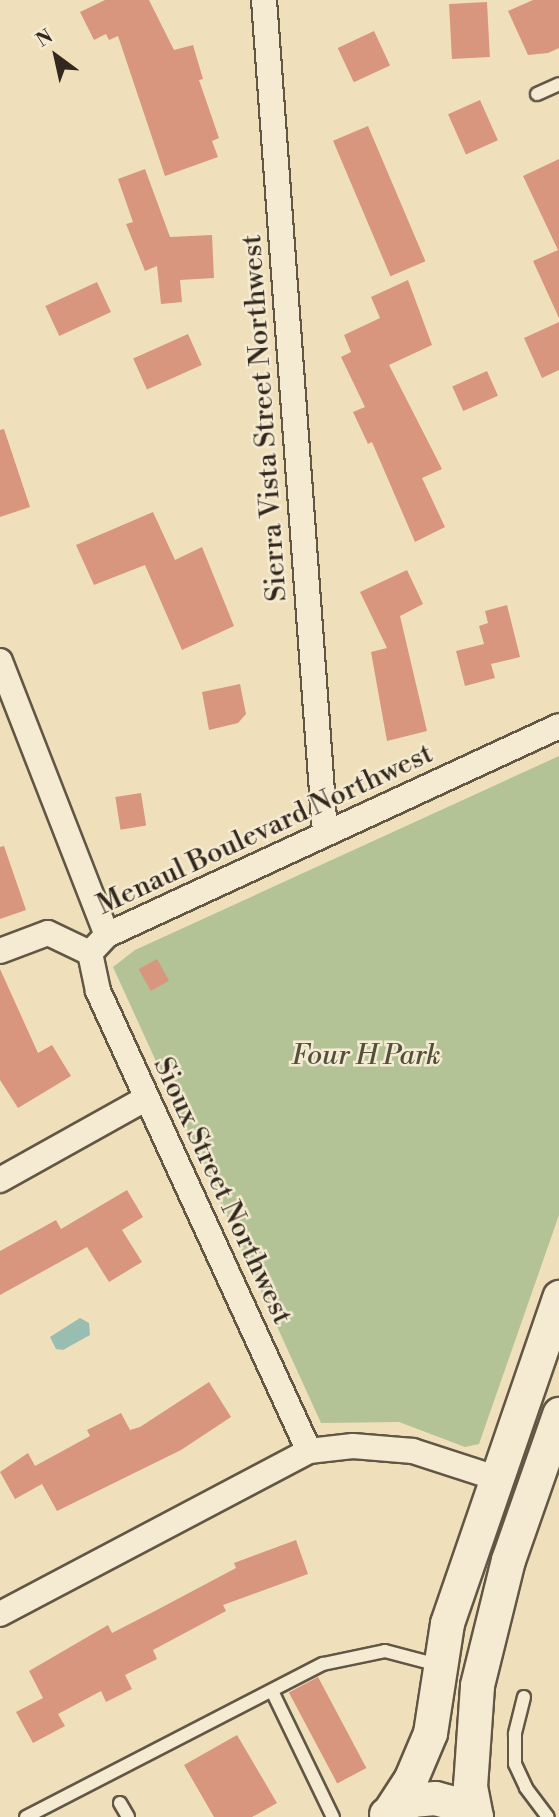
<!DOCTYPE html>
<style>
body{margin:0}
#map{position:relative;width:559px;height:1817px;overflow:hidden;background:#efe0bb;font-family:"Libre Bodoni",serif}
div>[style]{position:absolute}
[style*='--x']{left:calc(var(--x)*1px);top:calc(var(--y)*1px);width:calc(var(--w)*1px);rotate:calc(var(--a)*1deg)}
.green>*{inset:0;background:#b3c395}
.water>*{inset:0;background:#9abdb2}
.building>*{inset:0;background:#d9967e;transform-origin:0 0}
.roads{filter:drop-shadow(2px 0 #625645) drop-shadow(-2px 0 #625645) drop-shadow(0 2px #625645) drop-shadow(0 -2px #625645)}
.service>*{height:12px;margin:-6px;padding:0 6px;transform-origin:6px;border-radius:6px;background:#f5ebd3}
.minor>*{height:24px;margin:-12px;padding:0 12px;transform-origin:12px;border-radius:12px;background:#f5ebd3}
.secondary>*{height:33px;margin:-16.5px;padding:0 16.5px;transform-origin:16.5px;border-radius:16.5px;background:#f5ebd3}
span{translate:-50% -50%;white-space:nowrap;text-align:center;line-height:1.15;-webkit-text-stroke:5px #f5ebd3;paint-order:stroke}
.street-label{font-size:28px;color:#33281e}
.park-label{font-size:28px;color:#534f3c;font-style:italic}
.north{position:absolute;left:21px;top:21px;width:70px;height:70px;-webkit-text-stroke:5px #f5ebd3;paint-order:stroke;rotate:327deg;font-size:19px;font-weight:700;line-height:28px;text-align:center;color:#33281e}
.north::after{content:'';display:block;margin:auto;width:24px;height:32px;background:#33281e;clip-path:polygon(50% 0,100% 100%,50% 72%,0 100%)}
</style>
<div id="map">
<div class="green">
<i style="clip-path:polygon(559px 756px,559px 1215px,479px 1444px,465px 1447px,399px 1422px,321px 1423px,113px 967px,135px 950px)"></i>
</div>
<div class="water">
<i style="clip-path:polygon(80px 1318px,89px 1323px,90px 1335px,63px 1350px,56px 1349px,50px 1337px)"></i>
</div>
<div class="building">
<i style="clip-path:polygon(105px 0,149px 0,174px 50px,193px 45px,203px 79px,199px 80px,219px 138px,212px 141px,218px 157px,165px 176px,118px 36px,109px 40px,106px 34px,94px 40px,80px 12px)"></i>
<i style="clip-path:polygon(533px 0,559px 0,559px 48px,548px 53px,528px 55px,508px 11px)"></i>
<i style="left:487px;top:2px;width:55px;height:38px;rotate:87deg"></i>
<i style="left:374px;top:31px;width:38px;height:40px;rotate:65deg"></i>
<i style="left:480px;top:100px;width:44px;height:35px;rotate:66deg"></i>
<i style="left:368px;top:126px;width:147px;height:38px;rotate:67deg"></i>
<i style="clip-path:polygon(559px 159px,559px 318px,533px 261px,558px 250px,523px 176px)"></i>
<i style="clip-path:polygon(145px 169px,170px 237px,212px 235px,214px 278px,180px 280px,182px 302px,161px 304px,157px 266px,145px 271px,126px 224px,133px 222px,118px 179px)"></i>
<i style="clip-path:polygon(408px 280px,432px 345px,389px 365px,442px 469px,422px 478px,445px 527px,415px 542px,372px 442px,368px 444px,353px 412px,365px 407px,341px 357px,351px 352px,344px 335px,380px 318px,371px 297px)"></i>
<i style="left:97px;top:282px;width:33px;height:57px;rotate:65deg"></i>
<i style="clip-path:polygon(559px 322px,559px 370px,542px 378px,524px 338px)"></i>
<i style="left:188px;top:334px;width:34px;height:60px;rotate:66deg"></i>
<i style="left:487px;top:371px;width:27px;height:38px;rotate:66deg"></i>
<i style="clip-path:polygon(4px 429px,30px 507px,0 517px,0 430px)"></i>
<i style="clip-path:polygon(153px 512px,175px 560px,202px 547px,234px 626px,182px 650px,145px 565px,94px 585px,76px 545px)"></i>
<i style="clip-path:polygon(407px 570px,423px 604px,400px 616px,427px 731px,387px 741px,371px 652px,387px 648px,360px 592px)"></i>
<i style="clip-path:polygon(507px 605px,520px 657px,491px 664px,495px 678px,465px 686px,456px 651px,484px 644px,479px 626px,488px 623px,485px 611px)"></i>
<i style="clip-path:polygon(240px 684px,246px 714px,238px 723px,209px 730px,202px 692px)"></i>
<i style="left:141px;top:793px;width:33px;height:26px;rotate:81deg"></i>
<i style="clip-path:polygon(4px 846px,26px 910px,0 919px,0 847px)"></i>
<i style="left:157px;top:959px;width:25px;height:21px;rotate:61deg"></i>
<i style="clip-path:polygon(0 969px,38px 1053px,52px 1045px,71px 1076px,18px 1108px,0 1080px)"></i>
<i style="clip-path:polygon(127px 1190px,143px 1217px,122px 1230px,142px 1262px,109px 1282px,87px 1247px,0 1295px,0 1251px,56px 1220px,61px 1229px)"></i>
<i style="clip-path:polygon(209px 1382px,231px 1417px,181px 1450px,57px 1511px,42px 1484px,15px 1499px,0 1472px,28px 1453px,35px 1466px,90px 1436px,87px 1430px,121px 1413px,130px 1430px,140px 1427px)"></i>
<i style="clip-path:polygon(296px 1540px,308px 1574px,223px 1605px,226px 1611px,153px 1650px,157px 1659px,125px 1675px,132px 1689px,106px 1702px,101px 1691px,58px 1714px,65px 1726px,33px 1743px,16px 1712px,43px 1698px,29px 1671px,108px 1625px,112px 1633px,153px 1612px,236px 1568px,234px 1563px)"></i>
<i style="left:318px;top:1677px;width:103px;height:33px;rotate:62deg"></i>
<i style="clip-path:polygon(237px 1735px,277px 1803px,252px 1817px,214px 1817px,184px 1765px)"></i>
</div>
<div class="roads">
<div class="service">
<i style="--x:537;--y:94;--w:24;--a:-24"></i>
<i style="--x:272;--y:1691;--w:140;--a:64.2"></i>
<i style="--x:524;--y:1697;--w:38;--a:104"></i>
<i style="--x:515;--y:1734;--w:30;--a:90"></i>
<i style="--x:515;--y:1764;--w:26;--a:65"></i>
<i style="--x:526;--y:1788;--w:36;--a:53"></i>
<i style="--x:120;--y:1803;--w:16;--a:60"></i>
<i style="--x:26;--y:1817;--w:334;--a:-27.3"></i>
<i style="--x:323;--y:1664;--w:63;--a:-11.8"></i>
<i style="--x:385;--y:1651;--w:55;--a:14.8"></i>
</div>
<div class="minor">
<i style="--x:264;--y:0;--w:834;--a:85.81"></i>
<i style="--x:0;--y:661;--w:294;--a:68.7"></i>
<i style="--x:0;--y:951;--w:51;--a:-20.6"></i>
<i style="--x:48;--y:933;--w:47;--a:25.5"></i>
<i style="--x:90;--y:953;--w:39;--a:78"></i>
<i style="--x:98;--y:991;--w:506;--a:65.36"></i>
<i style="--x:90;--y:953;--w:25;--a:-47"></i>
<i style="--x:107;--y:935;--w:498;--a:-24.8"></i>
<i style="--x:0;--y:1180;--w:168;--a:-29.2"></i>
<i style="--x:0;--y:1614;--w:349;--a:-27.8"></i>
<i style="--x:309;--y:1451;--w:44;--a:-6.5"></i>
<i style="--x:353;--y:1446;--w:60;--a:4.8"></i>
<i style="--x:413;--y:1451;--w:87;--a:18"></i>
</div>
<div class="secondary">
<i style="--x:391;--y:1809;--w:37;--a:-57"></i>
<i style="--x:411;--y:1778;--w:49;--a:-67.1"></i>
<i style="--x:430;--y:1733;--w:111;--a:-81.2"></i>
<i style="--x:447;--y:1623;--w:345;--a:-71"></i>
<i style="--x:386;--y:1814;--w:30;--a:-28"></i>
<i style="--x:412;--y:1800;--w:23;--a:-5"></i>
<i style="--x:435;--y:1798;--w:23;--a:15"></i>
<i style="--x:457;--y:1804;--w:23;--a:34"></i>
<i style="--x:476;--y:1817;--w:32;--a:-101"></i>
<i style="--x:470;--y:1786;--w:101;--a:-86"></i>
<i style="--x:477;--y:1685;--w:129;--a:-76.1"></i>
<i style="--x:508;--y:1560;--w:155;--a:-70.7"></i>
</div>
</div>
<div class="street-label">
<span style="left:265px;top:418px;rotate:-94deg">Sierra Vista Street Northwest</span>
<span style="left:265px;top:830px;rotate:-25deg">Menaul Boulevard Northwest</span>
<span style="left:222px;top:1191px;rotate:65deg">Sioux Street Northwest</span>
</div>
<div class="park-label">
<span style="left:366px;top:1056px">Four H Park</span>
</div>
<div class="north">N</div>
</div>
